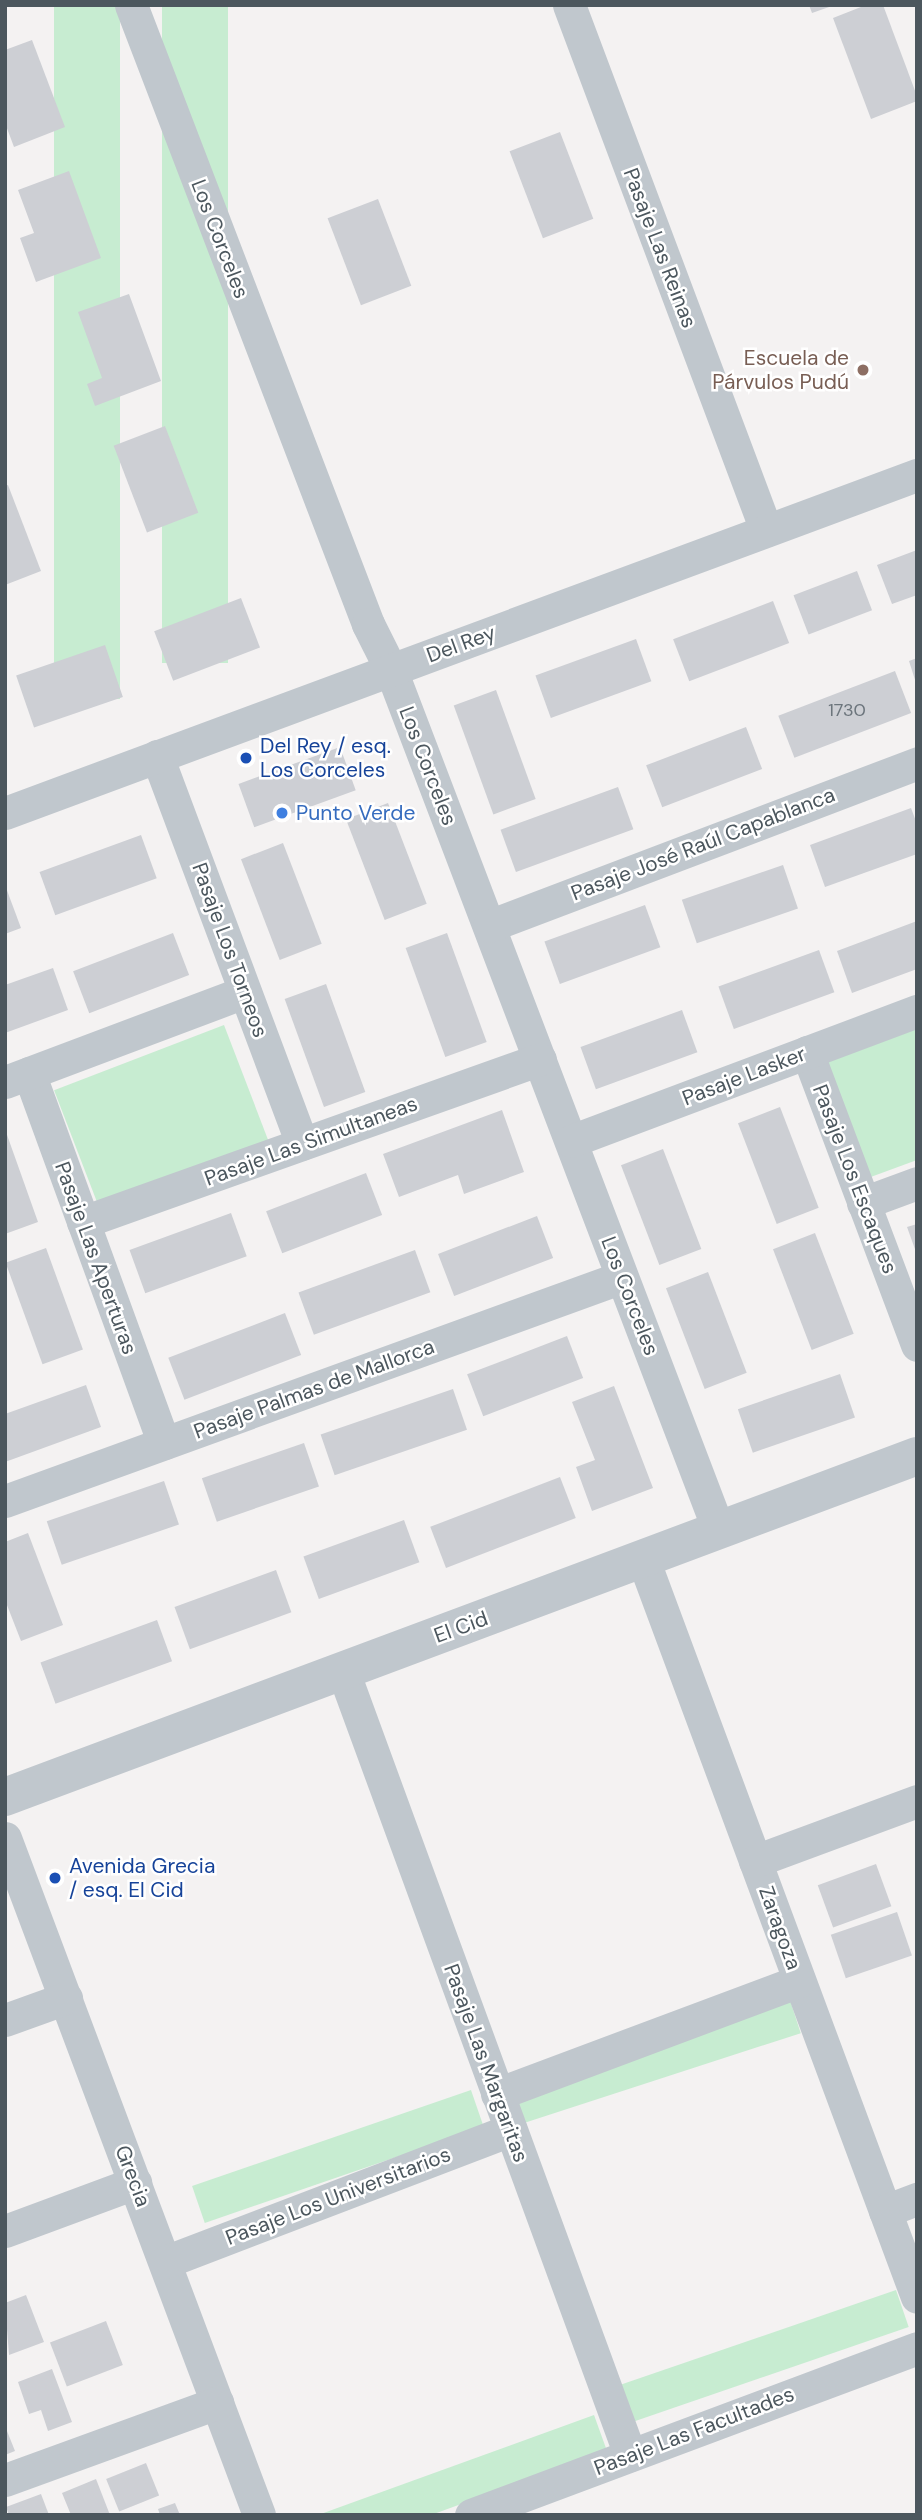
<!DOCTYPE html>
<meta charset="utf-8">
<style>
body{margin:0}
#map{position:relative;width:922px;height:2520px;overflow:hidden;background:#f4f2f2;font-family:"DM Sans",sans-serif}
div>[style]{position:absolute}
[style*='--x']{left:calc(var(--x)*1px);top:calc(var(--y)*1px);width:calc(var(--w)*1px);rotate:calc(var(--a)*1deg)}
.green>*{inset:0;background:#c7ecd1;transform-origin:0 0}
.building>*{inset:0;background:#cdcfd4;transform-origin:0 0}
.minor>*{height:33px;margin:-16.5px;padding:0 16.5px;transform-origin:16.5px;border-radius:16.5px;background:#c0c7cd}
.tertiary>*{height:38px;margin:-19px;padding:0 19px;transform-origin:19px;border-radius:19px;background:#c0c7cd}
.dots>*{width:19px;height:19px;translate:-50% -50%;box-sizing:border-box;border:4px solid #fff;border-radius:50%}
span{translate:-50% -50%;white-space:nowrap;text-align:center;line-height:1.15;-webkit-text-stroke:5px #fff;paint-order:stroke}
.number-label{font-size:18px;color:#6c757c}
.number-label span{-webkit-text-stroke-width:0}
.street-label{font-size:21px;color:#4c575e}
.education-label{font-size:21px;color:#785e54}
.right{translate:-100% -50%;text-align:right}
.transit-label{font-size:21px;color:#164399}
.left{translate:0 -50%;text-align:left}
.shop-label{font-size:21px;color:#366cbe}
.frame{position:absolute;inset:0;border:7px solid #4c575e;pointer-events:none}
</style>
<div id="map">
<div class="green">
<i style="left:54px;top:5px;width:66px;height:694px"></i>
<i style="left:162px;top:5px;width:66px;height:658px"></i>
<i style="left:224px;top:1025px;width:125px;height:182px;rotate:69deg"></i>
<i style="clip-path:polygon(917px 1028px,917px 1160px,868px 1178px,825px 1062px)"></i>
<i style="left:789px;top:1997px;width:38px;height:295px;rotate:72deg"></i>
<i style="left:471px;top:2090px;width:39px;height:295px;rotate:71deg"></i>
<i style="left:896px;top:2290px;width:39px;height:296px;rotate:71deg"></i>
<i style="clip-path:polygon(594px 2415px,607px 2451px,431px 2515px,318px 2515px)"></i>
</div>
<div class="building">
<i style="clip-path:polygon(809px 5px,832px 5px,832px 6px,812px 13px)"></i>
<i style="clip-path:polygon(866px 5px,883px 5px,917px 96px,917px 101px,871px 119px,833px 18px)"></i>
<i style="clip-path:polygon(32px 40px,65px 127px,14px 147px,5px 123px,5px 50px)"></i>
<i style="left:560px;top:132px;width:93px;height:54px;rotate:69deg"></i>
<i style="clip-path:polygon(69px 171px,101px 258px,36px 282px,20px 238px,34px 233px,18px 190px)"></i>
<i style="left:378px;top:199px;width:93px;height:54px;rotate:69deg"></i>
<i style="clip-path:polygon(129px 294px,161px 381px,95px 406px,87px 384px,102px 378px,78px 312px)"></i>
<i style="left:165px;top:426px;width:93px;height:55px;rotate:69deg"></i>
<i style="clip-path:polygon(8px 485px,41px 571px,5px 585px,5px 486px)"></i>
<i style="clip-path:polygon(917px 550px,917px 595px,892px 604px,877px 565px)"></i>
<i style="left:857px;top:571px;width:42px;height:68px;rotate:69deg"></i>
<i style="left:241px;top:598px;width:53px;height:93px;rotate:69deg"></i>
<i style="left:773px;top:601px;width:45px;height:107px;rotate:69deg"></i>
<i style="left:636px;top:639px;width:45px;height:107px;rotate:70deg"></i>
<i style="left:105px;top:645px;width:55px;height:94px;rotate:71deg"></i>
<i style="clip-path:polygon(917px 658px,917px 683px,916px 683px,909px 661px)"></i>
<i style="left:895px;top:671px;width:45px;height:125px;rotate:69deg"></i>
<i style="left:496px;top:690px;width:116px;height:45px;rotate:70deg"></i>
<i style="left:746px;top:727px;width:45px;height:107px;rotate:69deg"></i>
<i style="left:340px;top:747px;width:46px;height:108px;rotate:70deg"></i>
<i style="left:618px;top:787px;width:45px;height:125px;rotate:70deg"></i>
<i style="left:388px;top:803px;width:108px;height:45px;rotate:69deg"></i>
<i style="clip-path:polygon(911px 808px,917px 824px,917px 854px,825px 887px,810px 845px)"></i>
<i style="left:141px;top:835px;width:46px;height:108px;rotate:70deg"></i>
<i style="left:283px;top:843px;width:108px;height:45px;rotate:69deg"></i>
<i style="left:783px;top:865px;width:46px;height:107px;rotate:71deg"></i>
<i style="clip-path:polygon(5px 885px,21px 928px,5px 934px)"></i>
<i style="left:645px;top:905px;width:45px;height:107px;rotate:70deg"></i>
<i style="clip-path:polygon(917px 921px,917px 969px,852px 993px,837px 951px)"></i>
<i style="left:173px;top:933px;width:45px;height:107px;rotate:69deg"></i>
<i style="left:447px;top:933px;width:116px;height:44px;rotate:70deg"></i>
<i style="left:819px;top:950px;width:45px;height:107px;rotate:70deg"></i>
<i style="clip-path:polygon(53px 968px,68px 1010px,5px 1033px,5px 985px)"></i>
<i style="left:326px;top:984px;width:115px;height:44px;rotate:70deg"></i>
<i style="left:682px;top:1010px;width:45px;height:108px;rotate:70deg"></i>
<i style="left:780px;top:1107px;width:108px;height:45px;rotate:69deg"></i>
<i style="clip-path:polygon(502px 1110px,524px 1172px,464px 1194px,458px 1175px,399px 1197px,383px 1154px)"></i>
<i style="clip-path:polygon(6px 1132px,38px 1222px,5px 1234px,5px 1133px)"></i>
<i style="left:663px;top:1149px;width:107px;height:45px;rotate:69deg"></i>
<i style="left:366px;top:1173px;width:45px;height:107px;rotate:69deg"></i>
<i style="left:231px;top:1213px;width:46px;height:108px;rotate:70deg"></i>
<i style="left:537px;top:1216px;width:45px;height:106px;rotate:69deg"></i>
<i style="clip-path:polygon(917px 1224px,917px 1252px,916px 1252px,907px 1227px)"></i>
<i style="left:815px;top:1233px;width:108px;height:45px;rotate:69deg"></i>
<i style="left:46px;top:1248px;width:108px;height:43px;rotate:70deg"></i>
<i style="left:415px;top:1250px;width:45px;height:124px;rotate:70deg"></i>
<i style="left:708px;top:1272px;width:108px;height:45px;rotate:69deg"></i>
<i style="left:285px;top:1313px;width:45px;height:125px;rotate:69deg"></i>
<i style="left:567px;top:1336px;width:45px;height:107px;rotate:69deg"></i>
<i style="left:840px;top:1374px;width:46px;height:108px;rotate:71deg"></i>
<i style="clip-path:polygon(86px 1385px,101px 1427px,5px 1462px,5px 1414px)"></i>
<i style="clip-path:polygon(614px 1386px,653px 1488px,592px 1511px,576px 1467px,595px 1460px,572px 1402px)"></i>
<i style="left:453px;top:1389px;width:43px;height:140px;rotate:71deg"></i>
<i style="left:304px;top:1443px;width:46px;height:108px;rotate:71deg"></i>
<i style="left:560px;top:1477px;width:44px;height:139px;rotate:69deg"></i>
<i style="left:164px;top:1481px;width:46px;height:124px;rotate:71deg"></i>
<i style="left:404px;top:1520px;width:45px;height:107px;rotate:70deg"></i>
<i style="clip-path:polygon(28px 1533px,63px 1625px,21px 1641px,5px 1600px,5px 1542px)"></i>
<i style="left:276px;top:1570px;width:45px;height:108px;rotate:70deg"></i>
<i style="left:157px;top:1620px;width:44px;height:124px;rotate:70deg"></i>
<i style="left:876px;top:1864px;width:45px;height:62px;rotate:70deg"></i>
<i style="left:897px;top:1912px;width:46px;height:70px;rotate:71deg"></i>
<i style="clip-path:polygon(26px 2295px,44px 2342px,9px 2355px,5px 2303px)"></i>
<i style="left:106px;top:2321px;width:47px;height:60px;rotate:69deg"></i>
<i style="clip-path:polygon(52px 2369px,72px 2422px,48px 2431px,41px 2410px,29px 2414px,18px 2382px)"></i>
<i style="clip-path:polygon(5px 2426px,15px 2451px,5px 2455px)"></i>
<i style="left:146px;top:2463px;width:35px;height:43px;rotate:68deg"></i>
<i style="clip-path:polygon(96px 2479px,110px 2515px,71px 2515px,62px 2493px)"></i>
<i style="clip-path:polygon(41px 2494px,49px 2515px,9px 2515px,6px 2507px)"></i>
<i style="clip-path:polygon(175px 2503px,180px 2515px,160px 2515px,158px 2509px)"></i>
</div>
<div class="minor">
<i style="--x:131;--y:5;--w:663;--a:69.05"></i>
<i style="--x:368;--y:624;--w:51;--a:63.4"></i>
<i style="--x:391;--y:670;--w:921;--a:69.15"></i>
<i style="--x:569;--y:5;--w:561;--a:69.43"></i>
<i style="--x:157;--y:756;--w:414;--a:69.5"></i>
<i style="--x:5;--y:813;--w:973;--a:-20.34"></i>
<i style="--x:489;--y:926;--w:458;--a:-20.8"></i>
<i style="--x:807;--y:1052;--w:313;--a:69.4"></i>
<i style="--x:29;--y:1073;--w:394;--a:70"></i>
<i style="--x:5;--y:1082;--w:256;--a:-20.6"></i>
<i style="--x:571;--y:1141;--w:370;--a:-20.6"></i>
<i style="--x:863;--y:1203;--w:58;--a:-20.3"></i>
<i style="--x:83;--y:1222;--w:485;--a:-19.6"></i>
<i style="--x:5;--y:1501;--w:656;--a:-19.95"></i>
<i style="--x:643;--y:1559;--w:787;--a:69.63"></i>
<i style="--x:343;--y:1671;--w:835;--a:69.89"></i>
<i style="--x:5;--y:1838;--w:723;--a:69.43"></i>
<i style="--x:755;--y:1861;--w:173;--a:-20.3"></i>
<i style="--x:5;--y:2020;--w:65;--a:-19.8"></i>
<i style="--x:497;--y:2094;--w:322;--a:-20.5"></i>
<i style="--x:885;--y:2211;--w:34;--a:-21"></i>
<i style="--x:5;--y:2231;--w:139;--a:-20.3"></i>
<i style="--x:165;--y:2262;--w:370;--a:-20.9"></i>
<i style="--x:5;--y:2480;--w:226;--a:-20"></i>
<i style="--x:471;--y:2515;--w:476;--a:-20.5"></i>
</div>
<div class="tertiary">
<i style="--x:5;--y:1797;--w:974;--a:-20.5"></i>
</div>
<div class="dots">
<i style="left:863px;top:370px;background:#8d6e63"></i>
<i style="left:246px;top:758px;background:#1a4fb4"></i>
<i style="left:282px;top:813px;background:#3f7fe0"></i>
<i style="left:55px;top:1878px;background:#1a4fb4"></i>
</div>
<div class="number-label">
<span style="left:847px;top:710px">1730</span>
</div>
<div class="street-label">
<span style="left:220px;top:239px;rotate:69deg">Los Corceles</span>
<span style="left:660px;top:248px;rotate:69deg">Pasaje Las Reinas</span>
<span style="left:461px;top:644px;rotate:-20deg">Del Rey</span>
<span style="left:428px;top:766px;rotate:69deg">Los Corceles</span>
<span style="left:703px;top:844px;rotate:-21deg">Pasaje José Raúl Capablanca</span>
<span style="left:230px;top:950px;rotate:70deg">Pasaje Los Torneos</span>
<span style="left:744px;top:1076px;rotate:-21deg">Pasaje Lasker</span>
<span style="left:311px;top:1141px;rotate:-20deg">Pasaje Las Simultaneas</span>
<span style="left:855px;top:1179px;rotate:69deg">Pasaje Los Escaques</span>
<span style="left:96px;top:1258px;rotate:70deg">Pasaje Las Aperturas</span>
<span style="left:630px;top:1296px;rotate:69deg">Los Corceles</span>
<span style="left:314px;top:1389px;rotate:-20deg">Pasaje Palmas de Mallorca</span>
<span style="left:461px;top:1627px;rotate:-20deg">El Cid</span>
<span style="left:780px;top:1928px;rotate:70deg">Zaragoza</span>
<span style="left:486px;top:2063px;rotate:70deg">Pasaje Las Margaritas</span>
<span style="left:133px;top:2176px;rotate:69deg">Grecia</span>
<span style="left:338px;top:2196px;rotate:-21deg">Pasaje Los Universitarios</span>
<span style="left:694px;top:2431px;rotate:-21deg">Pasaje Las Facultades</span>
</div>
<div class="education-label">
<span class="right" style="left:849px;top:370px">Escuela de<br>Párvulos Pudú</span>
</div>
<div class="transit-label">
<span class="left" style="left:260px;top:758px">Del Rey / esq.<br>Los Corceles</span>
<span class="left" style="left:69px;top:1878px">Avenida Grecia<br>/ esq. El Cid</span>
</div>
<div class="shop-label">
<span class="left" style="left:296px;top:813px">Punto Verde</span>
</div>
<div class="frame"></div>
</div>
